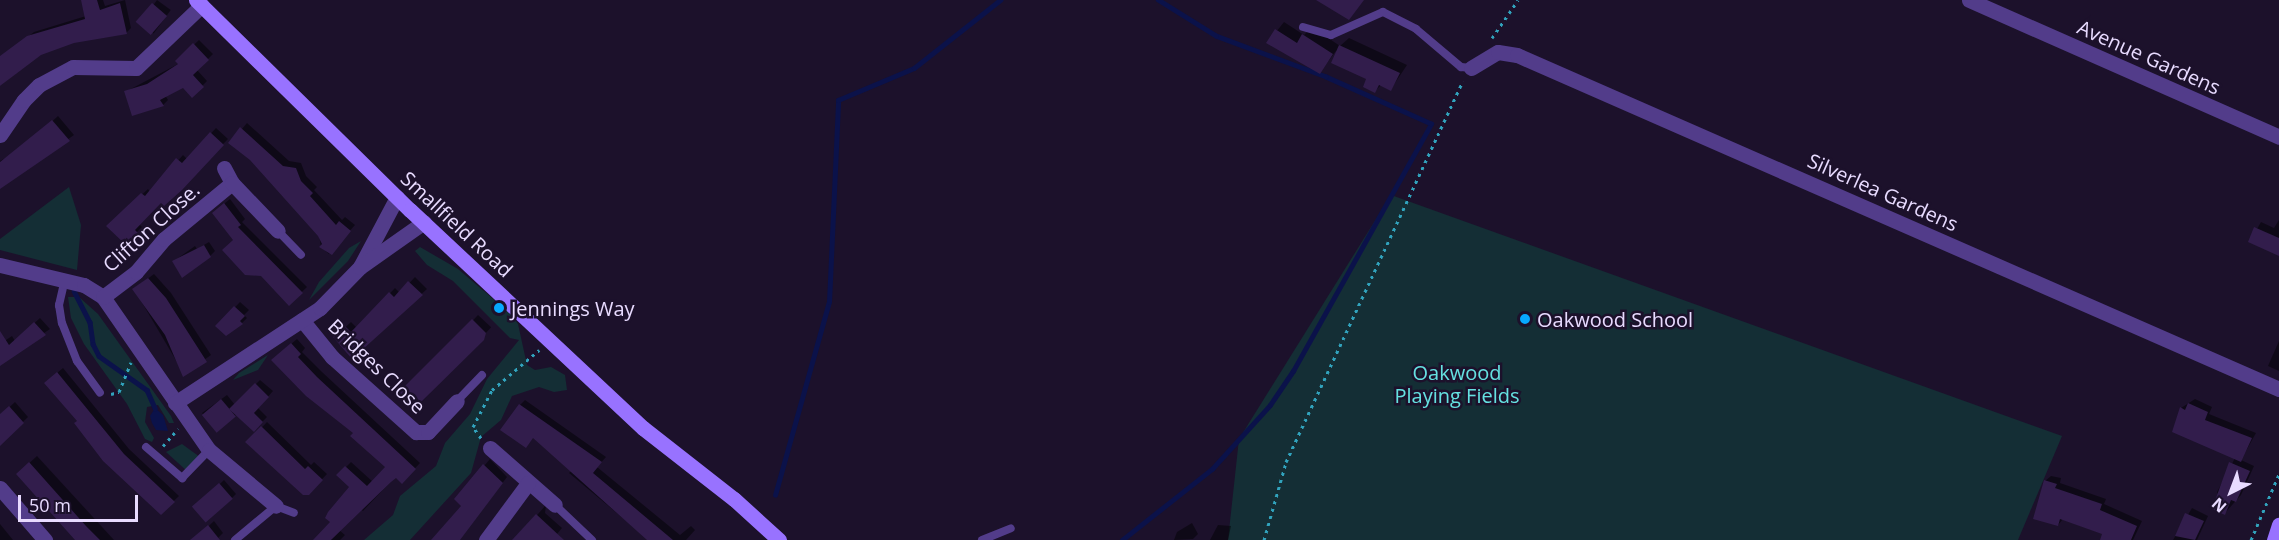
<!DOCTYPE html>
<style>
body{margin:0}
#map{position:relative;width:2279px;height:540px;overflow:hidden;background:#1c112b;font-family:"Open Sans",sans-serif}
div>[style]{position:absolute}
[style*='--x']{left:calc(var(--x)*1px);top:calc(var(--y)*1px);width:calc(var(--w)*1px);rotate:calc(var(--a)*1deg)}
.green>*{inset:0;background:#142e35}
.water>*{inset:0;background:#0b124a}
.shadow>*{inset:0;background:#0007;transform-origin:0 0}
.stream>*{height:4.5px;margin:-2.25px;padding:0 2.25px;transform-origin:2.25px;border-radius:2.25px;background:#0b124a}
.building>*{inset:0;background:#321d4c;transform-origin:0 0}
.path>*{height:3px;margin-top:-1.5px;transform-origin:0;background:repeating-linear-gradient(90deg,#31a3bd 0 3px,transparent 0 7.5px)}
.lane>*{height:8px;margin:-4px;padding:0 4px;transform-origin:4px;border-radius:4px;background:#523c8a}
.street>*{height:15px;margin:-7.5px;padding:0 7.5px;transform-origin:7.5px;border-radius:7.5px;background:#523c8a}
.secondary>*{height:15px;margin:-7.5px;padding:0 7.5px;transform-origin:7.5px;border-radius:7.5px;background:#9872ff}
.dots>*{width:16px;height:16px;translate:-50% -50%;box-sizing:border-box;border:3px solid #1c112b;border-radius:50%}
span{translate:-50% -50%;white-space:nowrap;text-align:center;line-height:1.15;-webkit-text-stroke:5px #1c112b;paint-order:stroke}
.street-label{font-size:20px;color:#e8dbff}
.poi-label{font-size:20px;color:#e8dbff}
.left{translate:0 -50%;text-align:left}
.park-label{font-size:20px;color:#65e1e1}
.north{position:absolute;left:2201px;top:462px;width:60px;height:60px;-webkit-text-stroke:4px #1c112b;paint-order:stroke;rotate:222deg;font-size:16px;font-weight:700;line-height:24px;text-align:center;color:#e8dbff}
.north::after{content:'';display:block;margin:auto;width:21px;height:27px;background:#e8dbff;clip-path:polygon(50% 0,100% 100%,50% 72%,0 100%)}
.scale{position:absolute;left:18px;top:495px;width:120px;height:27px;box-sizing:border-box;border:3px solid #e8dbff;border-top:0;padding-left:8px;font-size:18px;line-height:21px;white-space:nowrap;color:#e8dbff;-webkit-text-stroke:4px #1c112b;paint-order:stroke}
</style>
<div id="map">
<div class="green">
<i style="clip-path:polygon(69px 187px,81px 225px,77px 270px,0 250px,0 239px)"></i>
<i style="clip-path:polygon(1391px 195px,2062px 436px,2018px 540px,1228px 540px,1239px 439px)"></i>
<i style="clip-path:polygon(361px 241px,348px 261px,309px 300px,319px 282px,349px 248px)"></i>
<i style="clip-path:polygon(420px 247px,458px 269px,511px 314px,518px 324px,527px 365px,535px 370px,551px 367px,565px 375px,567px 390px,554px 392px,539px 387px,512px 396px,501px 420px,481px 437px,471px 473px,410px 540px,364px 540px,393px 515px,400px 496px,436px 466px,445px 443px,470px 414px,487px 379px,519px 340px,510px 338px,453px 281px,427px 265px,415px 251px)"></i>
<i style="clip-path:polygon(68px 297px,79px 297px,98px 314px,171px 416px,174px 423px,169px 423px,158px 405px,147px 407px,145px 422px,154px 438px,152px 442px,145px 439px,127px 404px,84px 344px,71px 318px)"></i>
<i style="clip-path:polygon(268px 355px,258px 370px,233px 380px,239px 373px)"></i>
<i style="clip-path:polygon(182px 444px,204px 460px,188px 472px,166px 452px)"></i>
</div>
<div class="water">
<i style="clip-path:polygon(155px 408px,163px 415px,168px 431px,156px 430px,152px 423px,150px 416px)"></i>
</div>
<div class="shadow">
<i style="clip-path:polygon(83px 0,103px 0,105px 6px,125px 0,131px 28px,126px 33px,74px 42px,40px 54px,0 86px,0 59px,34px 32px,86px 16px)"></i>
<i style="left:157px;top:0;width:17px;height:29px;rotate:36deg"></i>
<i style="clip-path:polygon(1284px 22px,1304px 35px,1312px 27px,1340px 46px,1349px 38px,1407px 65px,1391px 89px,1381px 85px,1375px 91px,1368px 78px,1336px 51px,1320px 72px,1268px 42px)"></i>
<i style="clip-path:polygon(199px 40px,213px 54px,197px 70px,207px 81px,192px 96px,183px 86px,165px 95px,168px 100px,163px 105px,133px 114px,125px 92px,180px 63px,177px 61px)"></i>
<i style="clip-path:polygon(58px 116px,74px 135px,0 187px,0 161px,23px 148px)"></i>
<i style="clip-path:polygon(247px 123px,289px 161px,301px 163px,306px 176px,317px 187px,314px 190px,342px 220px,345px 217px,355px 225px,329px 254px,321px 247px,319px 235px,251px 159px,230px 143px)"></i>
<i style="clip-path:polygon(216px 128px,228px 139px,164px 204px,161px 201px,139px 224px,142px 227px,126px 243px,108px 226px,148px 189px,150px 192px,183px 155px,187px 159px)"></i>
<i style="clip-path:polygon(230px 199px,245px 219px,242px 222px,307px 287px,289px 304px,235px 239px,219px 208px)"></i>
<i style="clip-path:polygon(2279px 220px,2279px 254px,2250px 241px,2261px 222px,2274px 228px)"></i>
<i style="clip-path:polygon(209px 242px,215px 251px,210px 256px,174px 261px,195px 246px,197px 249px)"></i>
<i style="clip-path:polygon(154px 274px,171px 293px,211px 355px,184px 374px,134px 289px)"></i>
<i style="clip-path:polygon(415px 277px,427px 289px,352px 357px,335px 337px,351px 322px,357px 328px,395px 288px,400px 293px)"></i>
<i style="clip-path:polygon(240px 302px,249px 310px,244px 315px,247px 318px,242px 323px,217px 326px)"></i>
<i style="left:478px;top:315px;width:18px;height:109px;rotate:43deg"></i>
<i style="clip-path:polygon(40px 318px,50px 329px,0 363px,0 344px,12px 336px,15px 341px)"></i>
<i style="clip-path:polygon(297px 339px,305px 348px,302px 352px,322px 372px,420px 463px,402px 482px,396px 476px,363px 511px,359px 508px,339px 530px,345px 535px,340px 540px,315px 540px,332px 521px,352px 487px,338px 475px,351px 462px,373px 482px,387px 467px,278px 355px)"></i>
<i style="clip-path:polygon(2279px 341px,2279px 371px,2268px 366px)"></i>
<i style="clip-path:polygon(63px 368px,129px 449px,179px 496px,161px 513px,79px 421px,51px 378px)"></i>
<i style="clip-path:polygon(260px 380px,273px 391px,258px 408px,267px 417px,254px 430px,237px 414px,216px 431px,202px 413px,227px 395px,235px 405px)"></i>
<i style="clip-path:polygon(2195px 399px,2212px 407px,2209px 414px,2256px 433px,2241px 460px,2254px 466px,2241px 495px,2225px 513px,2217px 492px,2235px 458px,2181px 408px)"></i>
<i style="clip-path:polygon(525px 400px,606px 457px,597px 467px,680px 535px,691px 526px,695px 530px,686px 540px,649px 540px,569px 473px,572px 470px,520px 405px)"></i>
<i style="clip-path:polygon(15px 402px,28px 417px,0 444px,0 416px)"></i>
<i style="clip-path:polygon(267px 422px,311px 465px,314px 462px,327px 474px,308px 494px,248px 442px)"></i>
<i style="clip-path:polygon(37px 456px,114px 540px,77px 540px,25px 467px)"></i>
<i style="clip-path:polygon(490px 459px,507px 477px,459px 540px,435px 540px,463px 506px,456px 499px)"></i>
<i style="clip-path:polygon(2051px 476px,2061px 478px,2060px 483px,2106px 499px,2104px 504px,2142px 521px,2133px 540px,2102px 540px,2104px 533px,2063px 519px,2058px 525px,2045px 481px)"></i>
<i style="clip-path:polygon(224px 480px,236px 494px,232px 498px,195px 508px)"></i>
<i style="clip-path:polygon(546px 505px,545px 513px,562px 528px,552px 540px,515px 540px)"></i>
<i style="clip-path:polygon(2192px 508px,2208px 516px,2197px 540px,2173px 540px)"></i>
<i style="clip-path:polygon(214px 521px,223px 533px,216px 540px,194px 540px)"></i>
<i style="clip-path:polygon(1192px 523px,1198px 534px,1193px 539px,1174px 540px,1177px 532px)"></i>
<i style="clip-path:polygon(0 524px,13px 540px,0 540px)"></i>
<i style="clip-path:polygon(1218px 525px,1231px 526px,1228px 540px,1210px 540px)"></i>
</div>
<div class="stream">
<i style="--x:74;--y:291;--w:35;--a:63"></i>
<i style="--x:90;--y:322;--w:22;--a:82"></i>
<i style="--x:93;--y:344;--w:13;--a:63"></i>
<i style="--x:99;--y:356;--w:59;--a:35.3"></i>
<i style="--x:147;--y:390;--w:20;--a:66"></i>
<i style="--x:775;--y:495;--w:200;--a:-74.4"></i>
<i style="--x:829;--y:302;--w:202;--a:-87.4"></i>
<i style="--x:838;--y:100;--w:82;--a:-22.8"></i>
<i style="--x:914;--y:68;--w:110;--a:-38.3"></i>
<i style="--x:1122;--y:540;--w:115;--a:-38.3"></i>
<i style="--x:1212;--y:469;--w:86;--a:-47.8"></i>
<i style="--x:1270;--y:405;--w:41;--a:-55.9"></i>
<i style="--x:1293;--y:371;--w:283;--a:-60.8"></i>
<i style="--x:1431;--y:124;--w:115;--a:-155.9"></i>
<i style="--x:1326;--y:77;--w:117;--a:-159.6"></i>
<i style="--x:1216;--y:36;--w:68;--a:-148.2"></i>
</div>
<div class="building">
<i style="clip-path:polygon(81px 0,97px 0,100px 10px,120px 3px,127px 34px,74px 43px,41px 55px,0 86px,0 56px,27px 36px,85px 19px)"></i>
<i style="clip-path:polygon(1316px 0,1364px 0,1349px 20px)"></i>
<i style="left:152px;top:3px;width:20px;height:25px;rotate:41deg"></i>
<i style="clip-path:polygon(1275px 29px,1297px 43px,1302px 34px,1333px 54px,1320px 74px,1266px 43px)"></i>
<i style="clip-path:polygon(193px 43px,209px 60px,193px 75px,204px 87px,192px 98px,183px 88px,160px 100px,164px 106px,132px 116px,124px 91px,147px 84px,178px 64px,175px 61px)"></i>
<i style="clip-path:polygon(1339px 45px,1400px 73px,1391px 91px,1379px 85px,1375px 93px,1363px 87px,1366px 79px,1331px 63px)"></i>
<i style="clip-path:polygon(52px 120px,70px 141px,0 189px,0 162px)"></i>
<i style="clip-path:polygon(240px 127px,283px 166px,296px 168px,301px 181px,313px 193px,310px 196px,336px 225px,339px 221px,351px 231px,332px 255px,319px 247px,322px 244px,318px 236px,250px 160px,228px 143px)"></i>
<i style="clip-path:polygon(210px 132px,224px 145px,182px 190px,164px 206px,161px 203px,135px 230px,138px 233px,126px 245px,106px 226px,141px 193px,145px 196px,176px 158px,182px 163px)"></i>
<i style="clip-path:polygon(224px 203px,241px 225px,238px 227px,303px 293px,289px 306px,261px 276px,245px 275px,222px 250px,233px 240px,212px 213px)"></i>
<i style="clip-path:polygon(2254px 227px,2279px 238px,2279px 256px,2248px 242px)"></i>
<i style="clip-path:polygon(204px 245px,211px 257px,182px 278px,172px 261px)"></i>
<i style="clip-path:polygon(148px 278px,166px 298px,207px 362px,183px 377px,165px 335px,132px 289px)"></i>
<i style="clip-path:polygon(408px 281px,423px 295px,352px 359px,333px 337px,345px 326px,351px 332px,389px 292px,394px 297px)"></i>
<i style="clip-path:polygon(234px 306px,245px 316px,240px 321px,243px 324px,226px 336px,215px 326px)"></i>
<i style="clip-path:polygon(472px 319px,486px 333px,484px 340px,415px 408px,399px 392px)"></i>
<i style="clip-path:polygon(34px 322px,46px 335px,0 366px,0 331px,9px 345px)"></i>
<i style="clip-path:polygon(291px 343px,301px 354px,298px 357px,317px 377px,416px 469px,402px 484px,396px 478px,391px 482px,331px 540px,313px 540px,330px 522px,325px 518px,328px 512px,349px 487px,336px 475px,345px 466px,367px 486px,385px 467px,350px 436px,353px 433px,306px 396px,271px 360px)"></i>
<i style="clip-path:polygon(57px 372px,124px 454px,175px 502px,161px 515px,103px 461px,74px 423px,77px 421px,44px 383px)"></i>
<i style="clip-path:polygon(255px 383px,269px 397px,254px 413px,263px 422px,254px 432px,229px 409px)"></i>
<i style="left:221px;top:399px;width:23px;height:25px;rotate:50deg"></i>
<i style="clip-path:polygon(2188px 403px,2208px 412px,2205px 420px,2252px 438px,2241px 462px,2172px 432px,2180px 407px,2185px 410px)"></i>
<i style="clip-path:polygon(519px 404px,602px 462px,593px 473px,673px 540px,647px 540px,533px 438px,526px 448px,500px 430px)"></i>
<i style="clip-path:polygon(9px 406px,24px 423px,0 446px,0 414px)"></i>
<i style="clip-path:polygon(261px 426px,305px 469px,308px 466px,323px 480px,309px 495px,303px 495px,245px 442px)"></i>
<i style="clip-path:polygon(29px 462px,86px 526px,100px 540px,75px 540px,16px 474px)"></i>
<i style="clip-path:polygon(2229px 462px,2250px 471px,2236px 502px,2231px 500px,2225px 515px,2212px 509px)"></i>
<i style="clip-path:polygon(483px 464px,503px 483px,460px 540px,431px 540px,461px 506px,454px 499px)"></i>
<i style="clip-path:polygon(2044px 480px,2057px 484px,2055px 488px,2102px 504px,2100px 510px,2137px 526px,2131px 540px,2100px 540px,2102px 534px,2060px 519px,2058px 526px,2033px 519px)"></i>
<i style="left:219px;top:483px;width:21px;height:36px;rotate:49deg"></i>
<i style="clip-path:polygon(2185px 513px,2204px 521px,2195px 540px,2175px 536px)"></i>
<i style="clip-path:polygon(536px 514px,564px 540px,512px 540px)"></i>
<i style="clip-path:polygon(208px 525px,220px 540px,190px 540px)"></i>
</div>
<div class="path">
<i style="--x:1492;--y:38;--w:46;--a:-55.6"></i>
<i style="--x:111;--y:394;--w:8;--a:-14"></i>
<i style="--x:119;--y:392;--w:32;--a:-68"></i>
<i style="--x:481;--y:438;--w:14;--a:-126"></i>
<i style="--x:473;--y:427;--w:42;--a:-62.8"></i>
<i style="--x:492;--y:390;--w:62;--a:-40.4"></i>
<i style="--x:163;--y:446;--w:23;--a:-49"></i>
<i style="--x:1264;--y:540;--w:81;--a:-74.2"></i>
<i style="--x:1286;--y:462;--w:420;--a:-65.1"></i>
<i style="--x:2251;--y:540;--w:72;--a:-67"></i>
</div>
<div class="lane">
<i style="--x:1303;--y:27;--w:29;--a:16"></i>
<i style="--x:1331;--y:35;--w:57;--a:-23.9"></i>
<i style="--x:1383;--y:12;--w:37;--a:27"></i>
<i style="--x:1416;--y:29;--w:59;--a:40.2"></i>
<i style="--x:1461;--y:67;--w:10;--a:6"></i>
<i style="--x:278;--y:231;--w:33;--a:46"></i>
<i style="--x:65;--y:279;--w:27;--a:103"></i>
<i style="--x:59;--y:305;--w:18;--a:81"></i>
<i style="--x:62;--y:323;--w:41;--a:68.5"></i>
<i style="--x:77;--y:361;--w:39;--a:54"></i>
<i style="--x:457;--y:401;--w:36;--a:-46"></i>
<i style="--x:146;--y:447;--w:48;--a:40.7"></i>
<i style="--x:182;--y:478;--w:39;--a:-46"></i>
<i style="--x:555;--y:505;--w:51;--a:43.4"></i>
<i style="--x:235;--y:540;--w:53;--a:-39.7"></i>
<i style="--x:276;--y:506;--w:19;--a:21"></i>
<i style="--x:982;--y:540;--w:31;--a:-22"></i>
</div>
<div class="street">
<i style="--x:1969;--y:0;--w:339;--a:23.8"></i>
<i style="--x:1471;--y:68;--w:31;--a:-31"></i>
<i style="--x:1498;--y:52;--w:19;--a:9"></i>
<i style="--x:1517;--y:55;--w:832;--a:23.67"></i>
<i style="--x:0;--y:135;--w:42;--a:-55.6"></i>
<i style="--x:24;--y:100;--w:21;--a:-45"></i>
<i style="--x:39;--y:85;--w:38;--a:-28"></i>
<i style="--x:73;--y:67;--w:63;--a:0.9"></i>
<i style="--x:136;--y:68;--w:91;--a:-43.7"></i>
<i style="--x:224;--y:168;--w:17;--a:62"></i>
<i style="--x:0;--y:265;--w:86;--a:13.4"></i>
<i style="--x:84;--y:285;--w:22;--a:32"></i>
<i style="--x:103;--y:297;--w:186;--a:55.3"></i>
<i style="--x:209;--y:450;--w:87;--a:39.9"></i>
<i style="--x:360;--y:267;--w:79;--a:-62.1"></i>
<i style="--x:103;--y:297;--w:41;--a:-37.1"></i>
<i style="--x:136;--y:272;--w:43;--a:-49.7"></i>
<i style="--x:164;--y:239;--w:88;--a:-39.5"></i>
<i style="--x:232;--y:183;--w:66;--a:46.2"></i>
<i style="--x:302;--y:320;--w:48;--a:51"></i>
<i style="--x:332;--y:357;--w:113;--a:41.8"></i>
<i style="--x:416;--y:432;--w:12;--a:0"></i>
<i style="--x:428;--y:432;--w:42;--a:-46.9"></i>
<i style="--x:175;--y:403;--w:173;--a:-33.2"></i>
<i style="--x:320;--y:308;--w:57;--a:-45.7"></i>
<i style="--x:360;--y:267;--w:78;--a:-35.1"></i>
<i style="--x:490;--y:448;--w:86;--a:41.2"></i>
<i style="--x:0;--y:488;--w:69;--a:49.1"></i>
<i style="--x:486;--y:540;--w:71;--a:-53.6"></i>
</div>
<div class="secondary">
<i style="--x:196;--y:0;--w:300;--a:44.5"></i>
<i style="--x:410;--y:210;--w:319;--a:43.1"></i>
<i style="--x:643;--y:428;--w:115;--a:38"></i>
<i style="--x:734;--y:499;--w:61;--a:42.3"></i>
<i style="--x:2274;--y:540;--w:16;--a:-72"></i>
</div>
<div class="dots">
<i style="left:499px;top:308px;background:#07a9ff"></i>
<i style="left:1525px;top:319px;background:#07a9ff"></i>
</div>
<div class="street-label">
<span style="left:2149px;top:57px;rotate:24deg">Avenue Gardens</span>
<span style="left:1883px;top:192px;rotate:24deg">Silverlea Gardens</span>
<span style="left:457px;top:224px;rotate:43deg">Smallfield Road</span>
<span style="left:151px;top:227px;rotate:-42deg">Clifton Close.</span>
<span style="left:377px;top:366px;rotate:44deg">Bridges Close</span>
</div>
<div class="poi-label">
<span class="left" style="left:511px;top:308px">Jennings Way</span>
<span class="left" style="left:1537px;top:319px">Oakwood School</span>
</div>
<div class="park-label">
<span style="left:1457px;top:384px">Oakwood<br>Playing Fields</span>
</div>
<div class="north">N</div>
<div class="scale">50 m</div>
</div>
